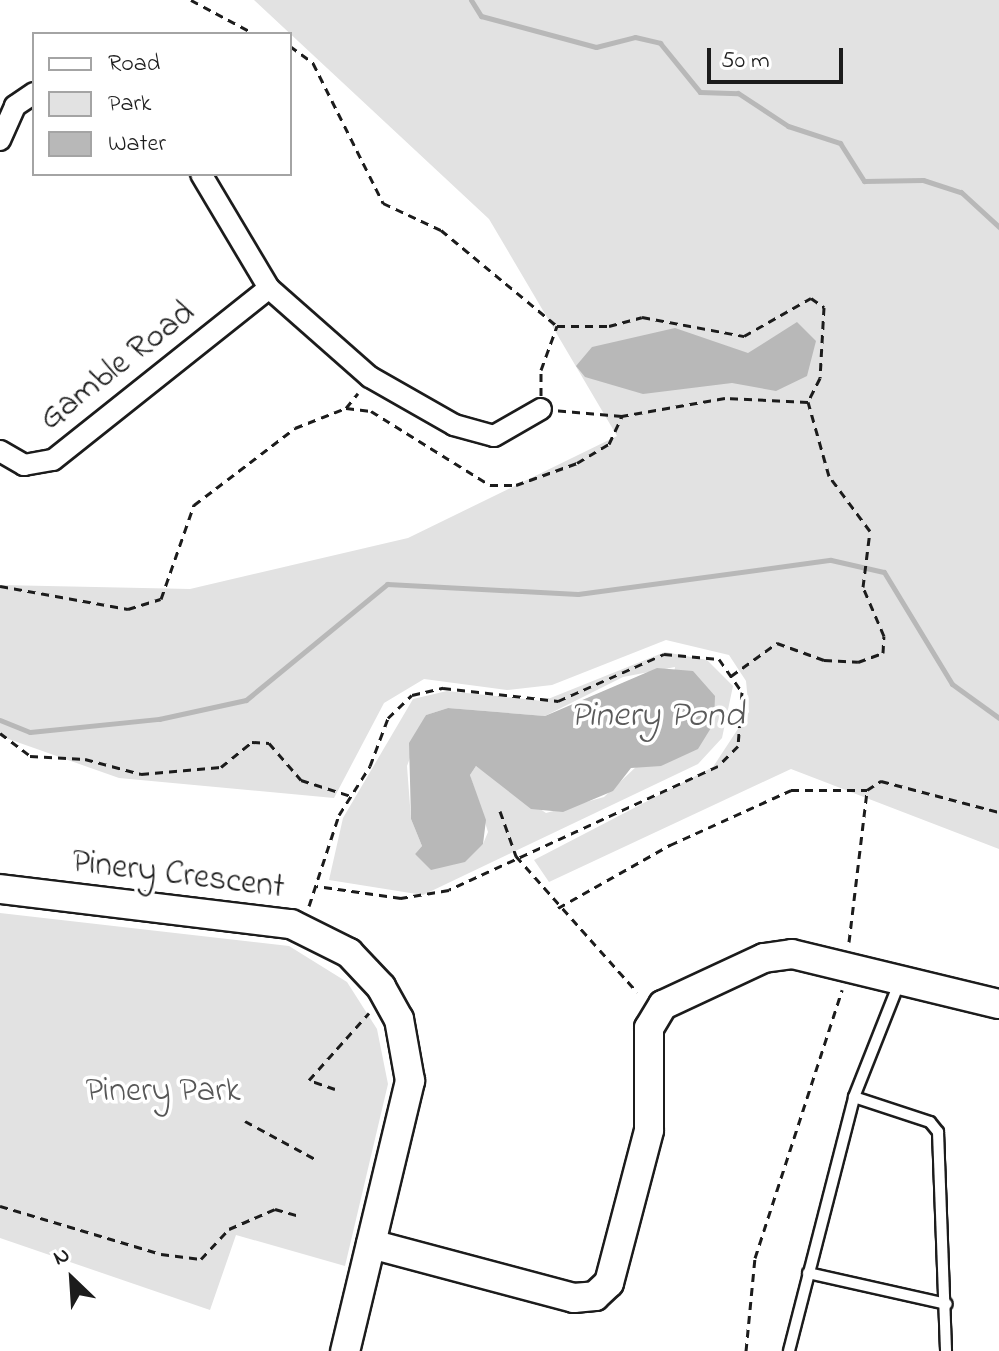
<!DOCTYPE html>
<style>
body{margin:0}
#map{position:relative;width:999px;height:1351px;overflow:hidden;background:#fff;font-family:"Indie Flower",sans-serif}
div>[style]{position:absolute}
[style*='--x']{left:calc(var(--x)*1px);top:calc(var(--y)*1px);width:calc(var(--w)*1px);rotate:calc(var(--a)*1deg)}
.green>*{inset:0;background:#e2e2e2}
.water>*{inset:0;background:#b8b8b8}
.stream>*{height:5px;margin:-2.5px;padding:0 2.5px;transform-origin:2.5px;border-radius:2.5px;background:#b8b8b8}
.path>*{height:3px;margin-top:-1.5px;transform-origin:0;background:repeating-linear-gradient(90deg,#1c1c1c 0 8px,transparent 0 14px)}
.roads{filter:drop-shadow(2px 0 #1c1c1c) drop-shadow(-2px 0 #1c1c1c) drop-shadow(0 2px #1c1c1c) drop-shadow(0 -2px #1c1c1c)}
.lane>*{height:10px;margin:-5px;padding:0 5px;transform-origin:5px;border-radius:5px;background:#fff}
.street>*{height:20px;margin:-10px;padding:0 10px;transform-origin:10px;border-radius:10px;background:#fff}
.secondary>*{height:28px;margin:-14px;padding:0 14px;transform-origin:14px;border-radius:14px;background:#fff}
span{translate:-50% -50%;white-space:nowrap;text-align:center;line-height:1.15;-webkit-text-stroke:7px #fff;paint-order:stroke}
.street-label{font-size:34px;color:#1c1c1c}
.park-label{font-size:34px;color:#575757}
.water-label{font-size:36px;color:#5a5a5a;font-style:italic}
.legend{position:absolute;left:32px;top:32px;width:260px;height:144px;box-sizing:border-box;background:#fff;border:2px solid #a4a4a4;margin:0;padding:10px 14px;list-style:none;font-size:24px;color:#1c1c1c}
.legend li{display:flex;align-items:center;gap:16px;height:40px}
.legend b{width:40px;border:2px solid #a4a4a4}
.north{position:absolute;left:32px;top:1239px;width:80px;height:80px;-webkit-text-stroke:6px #fff;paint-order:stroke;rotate:335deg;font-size:22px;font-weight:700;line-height:32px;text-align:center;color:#1c1c1c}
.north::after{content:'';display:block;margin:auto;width:28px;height:36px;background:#1c1c1c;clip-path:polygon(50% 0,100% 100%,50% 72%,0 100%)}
.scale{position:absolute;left:707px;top:48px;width:136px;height:36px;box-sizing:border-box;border:4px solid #1c1c1c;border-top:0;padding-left:10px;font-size:24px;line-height:28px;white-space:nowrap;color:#1c1c1c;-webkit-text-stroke:6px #fff;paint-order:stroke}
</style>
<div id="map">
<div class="green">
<i style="clip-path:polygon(254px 0,999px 0,999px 849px,791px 769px,549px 882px,534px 860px,713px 767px,749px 712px,746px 681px,729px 655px,666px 640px,552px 685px,507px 690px,424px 679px,384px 703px,334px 798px,119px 778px,0 736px,0 585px,190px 589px,408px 538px,617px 436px,489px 219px)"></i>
<i style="clip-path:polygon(evenodd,665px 652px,707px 660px,733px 686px,722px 738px,698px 764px,423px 895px,329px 880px,343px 818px,413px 699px,447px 691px,543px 701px,665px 652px,675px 667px,661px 766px,638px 765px,604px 797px,546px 813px,476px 766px,470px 775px,488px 832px,483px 844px,455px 864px,436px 866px,415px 854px,422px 846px,411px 819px,407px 766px,426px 715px,448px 708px,545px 716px,623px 677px,675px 667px)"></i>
<i style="clip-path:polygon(0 913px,289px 946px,347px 982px,377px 1029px,388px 1084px,345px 1266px,236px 1235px,210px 1310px,0 1238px)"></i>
</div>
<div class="water">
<i style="clip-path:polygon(797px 322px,816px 341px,807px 376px,776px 391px,732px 383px,643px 394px,585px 377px,576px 366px,592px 347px,675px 328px,748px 353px)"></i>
<i style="clip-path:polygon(657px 668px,693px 671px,715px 696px,714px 723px,698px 749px,661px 766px,631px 768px,613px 791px,563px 812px,531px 809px,476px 766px,470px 775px,486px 820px,483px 844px,465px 862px,431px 870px,415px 854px,422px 846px,411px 819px,409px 743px,426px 715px,448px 708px,545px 716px)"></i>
</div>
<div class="stream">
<i style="--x:471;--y:0;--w:19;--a:58"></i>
<i style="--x:481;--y:16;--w:119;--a:15.1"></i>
<i style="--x:596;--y:47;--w:40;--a:-14.4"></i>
<i style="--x:635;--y:37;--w:26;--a:13"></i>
<i style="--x:660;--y:43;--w:63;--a:50.8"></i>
<i style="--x:700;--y:92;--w:38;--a:2"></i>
<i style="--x:738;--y:93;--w:60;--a:33.4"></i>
<i style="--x:788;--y:126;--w:55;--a:18.1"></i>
<i style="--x:840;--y:143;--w:45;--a:57.7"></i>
<i style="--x:864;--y:181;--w:59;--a:-1"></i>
<i style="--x:923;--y:180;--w:40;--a:18"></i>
<i style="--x:961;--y:192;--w:52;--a:42.6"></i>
<i style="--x:0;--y:720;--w:32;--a:22"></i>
<i style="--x:30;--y:732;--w:130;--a:-5.8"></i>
<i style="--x:159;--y:719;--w:89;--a:-12.3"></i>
<i style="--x:246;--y:700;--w:183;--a:-39.4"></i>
<i style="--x:387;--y:584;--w:191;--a:3"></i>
<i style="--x:578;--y:594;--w:255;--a:-7.7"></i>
<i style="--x:831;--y:560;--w:54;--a:12.8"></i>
<i style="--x:884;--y:572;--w:131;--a:58.7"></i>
<i style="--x:952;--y:684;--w:58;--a:35.9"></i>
</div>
<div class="path">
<i style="--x:191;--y:0;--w:72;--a:28"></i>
<i style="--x:290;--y:46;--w:29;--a:36"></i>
<i style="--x:313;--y:63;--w:157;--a:63.4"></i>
<i style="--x:383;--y:203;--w:64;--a:25"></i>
<i style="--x:441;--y:230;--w:149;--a:39.6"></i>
<i style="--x:811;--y:298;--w:16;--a:35"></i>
<i style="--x:824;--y:307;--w:71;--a:93.2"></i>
<i style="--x:820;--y:378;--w:27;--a:117"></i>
<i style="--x:808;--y:402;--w:83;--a:-177.2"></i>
<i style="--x:725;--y:398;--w:105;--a:170.1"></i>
<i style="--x:622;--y:416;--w:81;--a:-175.1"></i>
<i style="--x:541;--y:409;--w:39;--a:-90"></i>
<i style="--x:541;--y:370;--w:47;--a:-70"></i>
<i style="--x:557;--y:326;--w:52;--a:0"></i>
<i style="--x:609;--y:326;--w:34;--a:-15"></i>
<i style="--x:642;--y:317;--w:104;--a:10.6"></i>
<i style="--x:744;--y:336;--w:77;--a:-29.6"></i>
<i style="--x:346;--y:408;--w:19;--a:-51"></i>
<i style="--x:0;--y:586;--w:130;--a:10.2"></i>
<i style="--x:128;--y:609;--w:34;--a:-17"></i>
<i style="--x:161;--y:599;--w:100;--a:-70.7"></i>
<i style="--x:194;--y:505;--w:127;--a:-37.3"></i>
<i style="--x:295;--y:428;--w:55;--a:-21.4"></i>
<i style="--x:346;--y:408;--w:25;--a:7"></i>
<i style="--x:371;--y:411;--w:140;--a:31.9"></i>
<i style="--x:490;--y:485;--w:26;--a:0"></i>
<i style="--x:516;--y:485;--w:65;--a:-19.8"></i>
<i style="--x:577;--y:463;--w:37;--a:-31"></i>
<i style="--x:609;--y:444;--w:31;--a:-65"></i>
<i style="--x:731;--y:676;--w:57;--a:-35.7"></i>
<i style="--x:777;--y:643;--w:50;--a:19.9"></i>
<i style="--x:824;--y:660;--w:34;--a:3"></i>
<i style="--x:858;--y:662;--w:27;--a:-20"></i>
<i style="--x:883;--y:653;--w:17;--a:-87"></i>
<i style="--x:884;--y:636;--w:53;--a:-113.2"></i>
<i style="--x:863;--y:587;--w:56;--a:-82.9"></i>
<i style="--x:870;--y:531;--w:69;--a:-126.7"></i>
<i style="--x:829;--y:476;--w:77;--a:-105.8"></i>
<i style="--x:0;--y:733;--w:38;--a:37"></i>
<i style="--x:30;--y:756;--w:55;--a:3.1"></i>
<i style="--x:85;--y:759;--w:58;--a:15"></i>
<i style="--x:141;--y:774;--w:80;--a:-5"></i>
<i style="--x:221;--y:767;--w:40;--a:-39"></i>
<i style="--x:252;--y:742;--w:17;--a:3"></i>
<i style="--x:269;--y:743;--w:49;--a:49.1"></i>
<i style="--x:301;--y:780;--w:52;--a:17.7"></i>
<i style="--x:500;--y:811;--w:48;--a:70.4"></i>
<i style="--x:516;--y:856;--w:182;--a:48.3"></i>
<i style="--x:309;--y:906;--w:96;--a:-71.8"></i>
<i style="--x:339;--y:815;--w:58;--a:-57.7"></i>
<i style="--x:370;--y:766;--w:51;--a:-69.4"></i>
<i style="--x:388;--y:718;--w:33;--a:-44"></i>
<i style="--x:412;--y:695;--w:32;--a:-13"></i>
<i style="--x:443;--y:688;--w:116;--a:6.4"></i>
<i style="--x:558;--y:701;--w:116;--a:-23.9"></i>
<i style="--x:664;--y:654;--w:55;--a:5.2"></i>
<i style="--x:719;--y:659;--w:40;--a:55.1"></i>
<i style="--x:742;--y:692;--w:54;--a:94.2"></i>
<i style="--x:738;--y:746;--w:28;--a:135"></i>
<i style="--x:718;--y:766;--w:296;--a:155.3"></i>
<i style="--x:449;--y:890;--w:49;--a:170.5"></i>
<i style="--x:401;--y:898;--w:85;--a:-171.9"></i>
<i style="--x:558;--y:908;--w:129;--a:-29.4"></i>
<i style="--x:670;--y:845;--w:133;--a:-24.4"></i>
<i style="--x:791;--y:790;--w:76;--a:0"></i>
<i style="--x:867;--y:790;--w:17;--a:-33"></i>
<i style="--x:881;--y:781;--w:122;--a:14.7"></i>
<i style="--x:849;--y:942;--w:153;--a:-83.2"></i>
<i style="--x:335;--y:1089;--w:28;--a:-161"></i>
<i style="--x:309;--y:1080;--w:90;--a:-48.2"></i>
<i style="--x:245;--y:1121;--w:80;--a:28.5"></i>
<i style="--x:0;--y:1206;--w:168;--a:16.6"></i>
<i style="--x:161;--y:1254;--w:40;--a:7.1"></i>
<i style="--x:201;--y:1259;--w:41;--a:-47"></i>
<i style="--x:229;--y:1229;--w:50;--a:-23.5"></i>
<i style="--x:275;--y:1209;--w:26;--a:16"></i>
<i style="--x:746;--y:1351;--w:93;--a:-84.5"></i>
<i style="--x:755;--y:1258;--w:282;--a:-72"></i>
</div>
<div class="roads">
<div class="lane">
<i style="--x:854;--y:1097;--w:80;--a:18.2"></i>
<i style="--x:930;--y:1122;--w:13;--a:51"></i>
<i style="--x:938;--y:1132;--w:219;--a:87.9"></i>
<i style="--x:808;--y:1273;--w:142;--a:12.6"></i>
<i style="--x:789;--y:1351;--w:262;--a:-75.6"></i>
<i style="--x:854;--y:1097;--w:125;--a:-68.4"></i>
</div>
<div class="street">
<i style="--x:0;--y:140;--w:37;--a:-66"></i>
<i style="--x:15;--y:106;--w:23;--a:-34"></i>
<i style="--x:201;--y:174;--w:133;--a:59.2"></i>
<i style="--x:269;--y:288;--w:135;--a:41.4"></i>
<i style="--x:370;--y:377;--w:97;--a:29.7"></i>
<i style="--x:454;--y:425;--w:41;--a:15.4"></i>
<i style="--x:494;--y:436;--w:54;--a:-29.9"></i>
<i style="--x:0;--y:451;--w:28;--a:30"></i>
<i style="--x:24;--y:465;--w:29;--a:-10"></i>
<i style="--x:53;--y:460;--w:276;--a:-38.5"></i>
</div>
<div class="secondary">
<i style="--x:0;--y:889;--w:293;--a:6.9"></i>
<i style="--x:291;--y:924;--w:65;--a:26.6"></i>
<i style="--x:349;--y:953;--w:47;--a:46.7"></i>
<i style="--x:381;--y:987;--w:37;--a:61"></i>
<i style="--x:399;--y:1019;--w:63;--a:79.9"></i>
<i style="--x:410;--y:1081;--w:278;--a:103.5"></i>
<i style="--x:371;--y:1244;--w:210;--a:14.9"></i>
<i style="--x:574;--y:1298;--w:21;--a:-5"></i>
<i style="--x:595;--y:1296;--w:19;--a:-43"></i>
<i style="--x:609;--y:1283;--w:158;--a:-75.3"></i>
<i style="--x:649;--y:1130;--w:102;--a:-90"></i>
<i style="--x:649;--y:1028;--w:27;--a:-59"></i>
<i style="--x:663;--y:1005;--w:111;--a:-25"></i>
<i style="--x:764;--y:958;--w:28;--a:-8"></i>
<i style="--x:792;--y:954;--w:213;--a:13.6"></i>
</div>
</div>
<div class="street-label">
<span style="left:118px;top:367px;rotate:-38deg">Gamble Road</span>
<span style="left:178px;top:876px;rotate:7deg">Pinery Crescent</span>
</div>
<div class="park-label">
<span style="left:163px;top:1093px">Pinery Park</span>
</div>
<div class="water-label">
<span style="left:657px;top:717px">Pinery Pond</span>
</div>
<ul class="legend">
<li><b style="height:10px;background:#fff"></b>Road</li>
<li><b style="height:22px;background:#e2e2e2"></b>Park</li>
<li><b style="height:22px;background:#b8b8b8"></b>Water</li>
</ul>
<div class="north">N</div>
<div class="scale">50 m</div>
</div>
